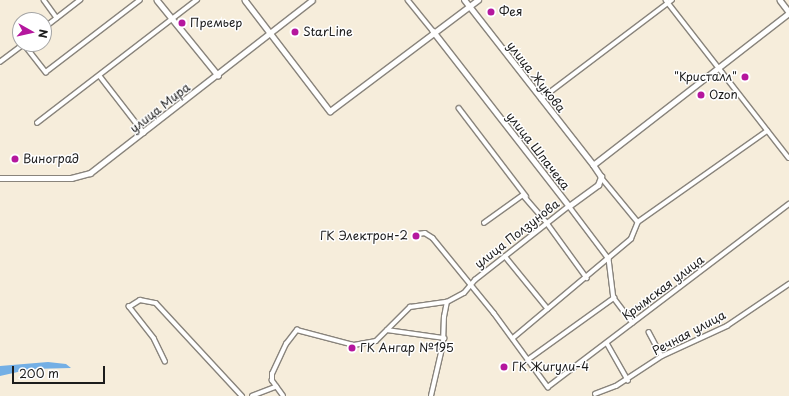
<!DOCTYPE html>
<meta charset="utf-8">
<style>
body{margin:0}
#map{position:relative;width:789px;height:396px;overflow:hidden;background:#f6eddb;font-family:"Playpen Sans",sans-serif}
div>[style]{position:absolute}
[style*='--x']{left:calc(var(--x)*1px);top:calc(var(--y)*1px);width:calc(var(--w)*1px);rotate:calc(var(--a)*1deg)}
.water>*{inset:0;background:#73afe5}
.roads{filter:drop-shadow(1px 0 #89847c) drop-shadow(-1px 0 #89847c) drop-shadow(0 1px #89847c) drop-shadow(0 -1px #89847c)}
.minor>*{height:3.5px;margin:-1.75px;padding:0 1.75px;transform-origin:1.75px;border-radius:1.75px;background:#fff}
.tertiary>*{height:4.5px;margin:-2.25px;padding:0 2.25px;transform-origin:2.25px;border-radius:2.25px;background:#fff}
.secondary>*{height:5px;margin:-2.5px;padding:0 2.5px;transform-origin:2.5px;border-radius:2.5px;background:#fff}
.dots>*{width:11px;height:11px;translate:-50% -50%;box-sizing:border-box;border:2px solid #fff;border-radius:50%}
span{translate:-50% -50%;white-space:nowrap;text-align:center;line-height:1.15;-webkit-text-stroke:3px #fff;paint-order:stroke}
.poi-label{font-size:12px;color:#1c1c1c}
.left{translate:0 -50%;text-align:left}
.right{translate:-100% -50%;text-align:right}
.street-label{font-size:12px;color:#1c1c1c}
.north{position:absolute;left:12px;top:12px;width:40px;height:40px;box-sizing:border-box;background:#fff;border:1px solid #a4a4a4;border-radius:50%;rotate:98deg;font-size:11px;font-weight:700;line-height:16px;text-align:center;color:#1c1c1c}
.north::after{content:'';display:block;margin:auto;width:14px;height:18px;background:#b5179e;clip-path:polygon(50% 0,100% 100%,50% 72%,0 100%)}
.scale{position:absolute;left:12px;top:366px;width:93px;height:18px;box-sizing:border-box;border:2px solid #1c1c1c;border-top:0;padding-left:5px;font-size:12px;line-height:14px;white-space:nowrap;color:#1c1c1c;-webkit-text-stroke:3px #fff;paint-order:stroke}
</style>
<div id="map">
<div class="water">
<i style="clip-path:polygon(48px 362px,66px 364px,71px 368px,31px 369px,0 376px,0 366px)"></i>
</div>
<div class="roads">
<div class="minor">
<i style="--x:44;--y:0;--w:22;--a:54"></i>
<i style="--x:408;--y:0;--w:40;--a:51"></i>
<i style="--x:666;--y:0;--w:200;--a:52.1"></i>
<i style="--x:44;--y:28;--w:46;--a:-37.9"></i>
<i style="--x:24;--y:44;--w:36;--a:52"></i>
<i style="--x:46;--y:72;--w:118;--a:-37.5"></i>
<i style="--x:0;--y:62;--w:30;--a:-37"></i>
<i style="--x:100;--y:76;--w:72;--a:52.3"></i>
<i style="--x:541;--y:99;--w:164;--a:-37.1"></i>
<i style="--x:459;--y:108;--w:111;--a:52.7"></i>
<i style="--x:37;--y:123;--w:202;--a:-37.6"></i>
<i style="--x:601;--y:177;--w:58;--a:50.6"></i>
<i style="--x:484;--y:223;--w:48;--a:-35.7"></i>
<i style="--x:523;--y:195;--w:37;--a:49"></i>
<i style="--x:547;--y:223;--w:68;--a:54"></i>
<i style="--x:418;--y:234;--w:7;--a:-8"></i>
<i style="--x:425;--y:233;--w:9;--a:32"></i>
<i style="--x:433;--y:238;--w:97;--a:50.9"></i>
<i style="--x:494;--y:313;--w:92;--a:53.9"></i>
<i style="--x:548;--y:387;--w:303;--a:-37.2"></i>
<i style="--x:505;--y:256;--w:68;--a:50.9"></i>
<i style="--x:387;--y:330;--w:58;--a:8"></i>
<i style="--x:649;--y:332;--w:27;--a:62"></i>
<i style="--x:513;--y:338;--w:154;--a:-40"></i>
<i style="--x:631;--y:239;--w:18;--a:-68"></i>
<i style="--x:638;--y:222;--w:158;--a:-35.2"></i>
<i style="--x:607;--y:343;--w:43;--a:60.4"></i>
<i style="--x:529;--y:359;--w:105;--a:-35.7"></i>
<i style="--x:165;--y:362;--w:25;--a:-116"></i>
<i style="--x:154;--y:339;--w:41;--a:-128"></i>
<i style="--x:129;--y:307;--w:13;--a:-32"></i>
<i style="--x:140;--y:300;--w:16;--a:11"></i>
<i style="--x:156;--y:303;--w:127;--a:47.2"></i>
<i style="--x:595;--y:394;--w:22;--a:-21"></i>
<i style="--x:616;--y:386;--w:55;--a:-33.1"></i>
<i style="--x:662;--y:356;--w:72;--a:-24.8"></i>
<i style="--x:727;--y:326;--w:75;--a:-34.1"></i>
<i style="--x:252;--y:396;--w:26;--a:-21"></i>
<i style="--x:283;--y:396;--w:19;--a:-126"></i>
<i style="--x:272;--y:381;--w:7;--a:-90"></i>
<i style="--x:272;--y:374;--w:33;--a:-65"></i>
<i style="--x:286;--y:344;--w:18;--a:-52"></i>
<i style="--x:297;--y:330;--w:59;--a:14.7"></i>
<i style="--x:354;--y:345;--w:22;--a:-10"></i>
<i style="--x:376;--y:341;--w:48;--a:-45"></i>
<i style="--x:410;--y:307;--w:37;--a:-8"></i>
<i style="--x:447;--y:302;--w:19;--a:-28"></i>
<i style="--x:464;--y:293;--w:17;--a:-50"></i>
<i style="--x:475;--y:280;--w:120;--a:-38.2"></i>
<i style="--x:569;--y:206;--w:66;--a:53"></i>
<i style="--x:609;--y:259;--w:39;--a:83"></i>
<i style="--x:614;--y:298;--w:31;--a:53"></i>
<i style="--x:431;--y:396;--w:53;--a:-77"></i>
<i style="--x:443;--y:344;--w:27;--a:-88"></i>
<i style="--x:444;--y:317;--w:15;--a:-79"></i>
</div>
<div class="tertiary">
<i style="--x:157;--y:0;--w:97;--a:50.9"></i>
<i style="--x:245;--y:0;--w:140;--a:52.6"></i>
<i style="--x:330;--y:111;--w:185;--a:-36.9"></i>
<i style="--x:780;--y:0;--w:15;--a:53"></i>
<i style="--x:433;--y:31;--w:222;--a:52.1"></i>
<i style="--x:569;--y:206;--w:36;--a:-36"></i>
<i style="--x:598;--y:185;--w:9;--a:-69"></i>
<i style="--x:601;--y:177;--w:14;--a:-124"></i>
<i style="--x:593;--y:165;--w:209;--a:-128"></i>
<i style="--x:593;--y:165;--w:248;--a:-37.8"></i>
</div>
<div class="secondary">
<i style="--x:0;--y:178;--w:71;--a:0"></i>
<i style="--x:71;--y:178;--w:20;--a:-15"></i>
<i style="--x:90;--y:173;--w:281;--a:-37.9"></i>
</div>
</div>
<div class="dots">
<i style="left:491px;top:12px;background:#b5179e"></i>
<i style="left:182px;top:23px;background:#b5179e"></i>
<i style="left:295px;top:32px;background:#b5179e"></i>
<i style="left:745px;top:77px;background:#b5179e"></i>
<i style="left:701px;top:95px;background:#b5179e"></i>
<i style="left:15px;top:159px;background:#b5179e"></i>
<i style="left:416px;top:236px;background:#b5179e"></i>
<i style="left:352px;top:348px;background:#b5179e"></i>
<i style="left:504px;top:367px;background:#b5179e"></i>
</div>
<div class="poi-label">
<span class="left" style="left:499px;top:12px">Фея</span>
<span class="left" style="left:190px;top:23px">Премьер</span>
<span class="left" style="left:303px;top:32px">StarLine</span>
<span class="right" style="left:737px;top:77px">"Кристалл"</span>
<span class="left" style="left:709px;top:95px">Ozon</span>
<span class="left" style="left:23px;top:159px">Виноград</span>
<span class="right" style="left:408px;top:236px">ГК Электрон-2</span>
<span class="left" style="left:360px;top:348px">ГК Ангар №195</span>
<span class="left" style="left:512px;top:367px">ГК Жигули-4</span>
</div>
<div class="street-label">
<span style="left:536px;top:77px;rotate:52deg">улица Жукова</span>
<span style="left:160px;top:108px;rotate:-38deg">улица Мира</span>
<span style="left:538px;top:151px;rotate:52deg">улица Шпачека</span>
<span style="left:517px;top:234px;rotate:-38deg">улица Ползунова</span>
<span style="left:663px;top:288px;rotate:-37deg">Крымская улица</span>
<span style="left:689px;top:333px;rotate:-28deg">Речная улица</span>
</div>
<div class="north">N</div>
<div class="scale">200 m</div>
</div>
